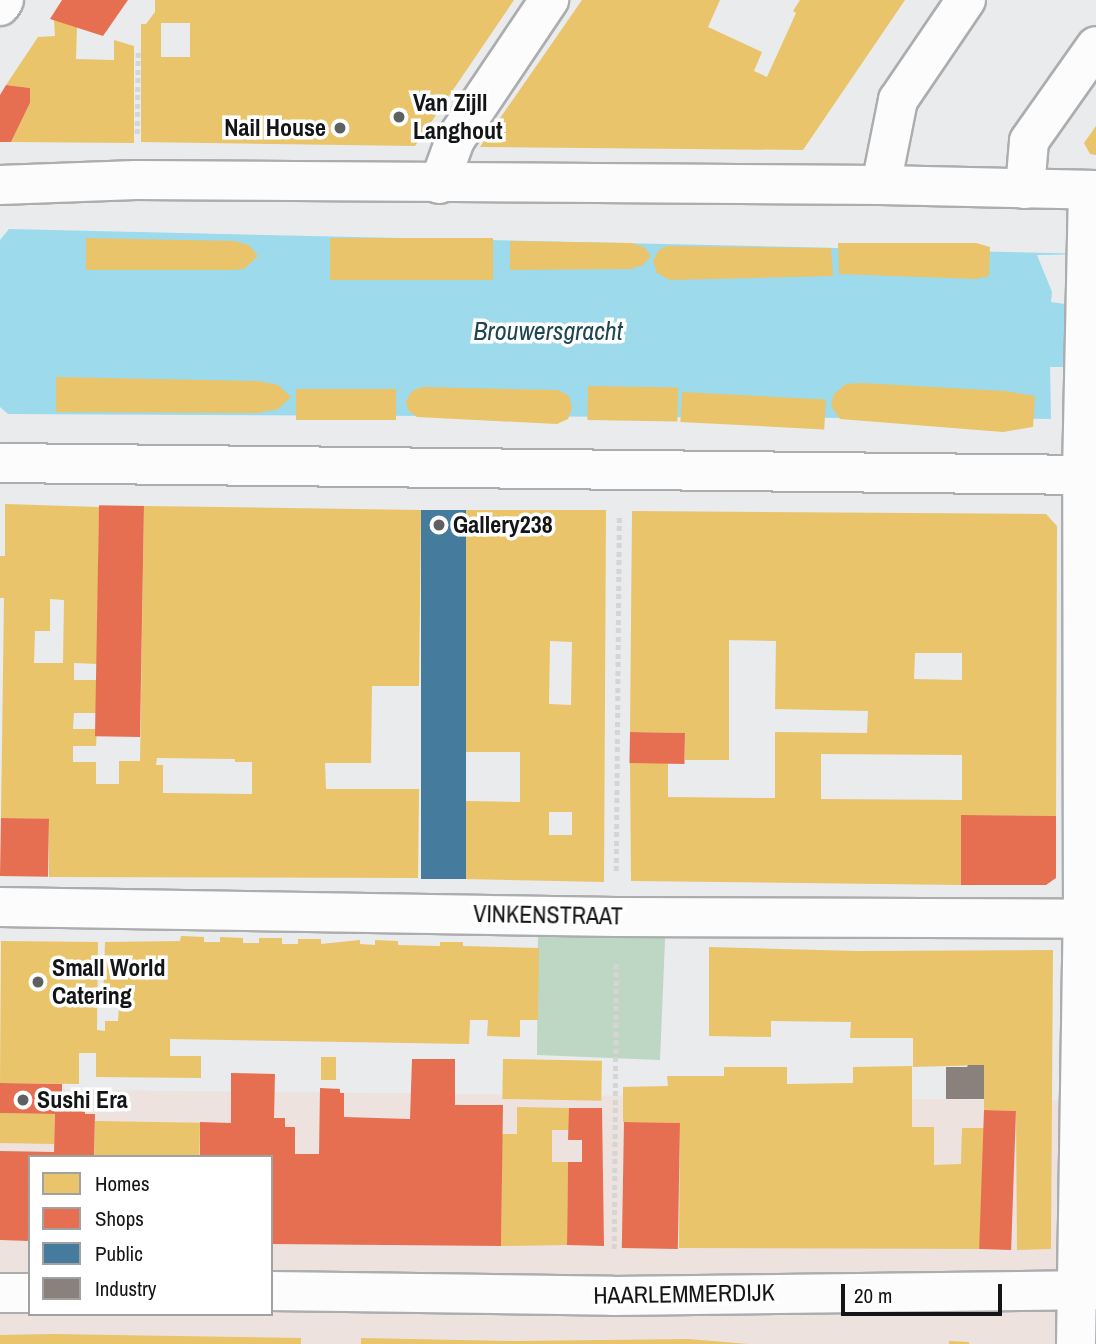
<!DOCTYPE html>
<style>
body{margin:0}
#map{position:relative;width:1096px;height:1344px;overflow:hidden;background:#e9ebed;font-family:"Archivo Narrow",sans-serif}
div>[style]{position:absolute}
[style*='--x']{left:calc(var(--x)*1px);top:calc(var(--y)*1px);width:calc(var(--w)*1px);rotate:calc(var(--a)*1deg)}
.commercial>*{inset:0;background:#eee2de}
.green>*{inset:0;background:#bed7c5}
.water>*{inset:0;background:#9ddaec}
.pier>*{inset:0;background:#e9ebed}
.homes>*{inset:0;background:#e9c46a;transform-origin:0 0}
.shops>*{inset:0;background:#e76f51;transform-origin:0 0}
.public>*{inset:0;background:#457b9d;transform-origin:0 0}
.industry>*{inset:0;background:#8a817c}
.path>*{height:4.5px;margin-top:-2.25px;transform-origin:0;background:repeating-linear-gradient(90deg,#d5d5d6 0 5px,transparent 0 8.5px)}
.roads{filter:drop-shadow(2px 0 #abadaf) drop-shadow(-2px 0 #abadaf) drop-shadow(0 2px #abadaf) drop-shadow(0 -2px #abadaf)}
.street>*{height:38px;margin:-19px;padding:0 19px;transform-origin:19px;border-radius:19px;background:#fcfcfc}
.dots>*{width:19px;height:19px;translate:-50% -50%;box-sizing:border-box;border:4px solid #fff;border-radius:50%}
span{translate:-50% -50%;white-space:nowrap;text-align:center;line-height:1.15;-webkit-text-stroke:7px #fff;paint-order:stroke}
.poi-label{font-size:24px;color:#141517;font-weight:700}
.left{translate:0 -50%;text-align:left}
.right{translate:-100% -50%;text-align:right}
.street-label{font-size:24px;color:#141517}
.water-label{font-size:26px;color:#1e4650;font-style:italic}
.legend{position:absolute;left:28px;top:1155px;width:245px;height:161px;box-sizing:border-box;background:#fff;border:2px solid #a1a1a2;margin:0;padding:9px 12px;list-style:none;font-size:21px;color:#141517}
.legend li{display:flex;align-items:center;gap:14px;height:35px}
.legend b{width:35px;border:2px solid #a1a1a2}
.scale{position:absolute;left:841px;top:1284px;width:161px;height:32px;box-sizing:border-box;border:4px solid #141517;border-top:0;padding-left:9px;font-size:21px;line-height:24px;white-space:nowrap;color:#141517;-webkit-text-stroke:5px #fff;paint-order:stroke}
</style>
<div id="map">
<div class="commercial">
<i style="clip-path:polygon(evenodd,0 1089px,1096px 1101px,1096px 1344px,0 1344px,0 1089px,30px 1157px,271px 1157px,271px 1314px,30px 1314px,30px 1157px)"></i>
</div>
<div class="green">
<i style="clip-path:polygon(666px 916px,660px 1060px,537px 1055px,538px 928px)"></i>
</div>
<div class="water">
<i style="clip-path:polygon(9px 229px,1096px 254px,1096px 419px,8px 414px,0 407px,0 240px)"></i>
</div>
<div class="pier">
<i style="clip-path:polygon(1096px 254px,1096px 419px,1051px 419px,1050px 367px,1065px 367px,1065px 304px,1051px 302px,1052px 292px,1037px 255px)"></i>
</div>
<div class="homes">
<i style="clip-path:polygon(evenodd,155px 0,514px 0,415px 146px,141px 142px,141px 24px,146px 24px,155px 12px,155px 0,161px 23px,190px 23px,190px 57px,161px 57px,161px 23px)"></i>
<i style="clip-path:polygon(582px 0,720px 0,708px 27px,762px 52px,754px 71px,767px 77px,796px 13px,793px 11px,800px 0,905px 0,803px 150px,480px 147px)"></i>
<i style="clip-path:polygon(54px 20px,77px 27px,76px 59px,114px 60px,114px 40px,134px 46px,134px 143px,11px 142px,30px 103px,30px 88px,6px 85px,38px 37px,55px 36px)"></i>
<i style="clip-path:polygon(1096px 126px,1096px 155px,1090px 154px,1084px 143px)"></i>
<i style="clip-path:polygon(86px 238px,234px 241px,249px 245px,258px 256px,244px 269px,233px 270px,86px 270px)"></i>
<i style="left:330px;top:238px;width:163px;height:42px"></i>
<i style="clip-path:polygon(510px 241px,631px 243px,644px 247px,651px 256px,643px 265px,631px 269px,510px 270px)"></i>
<i style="clip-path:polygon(838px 243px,976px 243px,990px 247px,989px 276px,976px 279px,839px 274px)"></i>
<i style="clip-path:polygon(667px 246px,831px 248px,833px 276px,670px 280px,657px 273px,653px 261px,659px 250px)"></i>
<i style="clip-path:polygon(56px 377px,258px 381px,278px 385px,291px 397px,278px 409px,257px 413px,56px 412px)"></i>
<i style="clip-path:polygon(862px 383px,1005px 391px,1035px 396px,1033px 427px,1003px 432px,840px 419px,831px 406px,834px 394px,846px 384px)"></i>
<i style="left:588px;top:386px;width:90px;height:34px;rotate:1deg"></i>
<i style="clip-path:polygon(422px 387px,558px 390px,569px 396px,572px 408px,568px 419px,557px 424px,417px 417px,408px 410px,406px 401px,412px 391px)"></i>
<i style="left:296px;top:389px;width:100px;height:31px"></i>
<i style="left:682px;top:392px;width:144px;height:30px;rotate:3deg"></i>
<i style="clip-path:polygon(evenodd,5px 504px,99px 507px,97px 664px,74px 663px,74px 680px,97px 680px,97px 713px,74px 713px,73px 729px,97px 729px,96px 746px,73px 746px,73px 762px,96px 762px,96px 784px,119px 784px,119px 761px,140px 761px,144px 506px,421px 510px,419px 686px,372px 686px,371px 763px,325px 763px,326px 789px,419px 789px,418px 878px,49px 877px,49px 819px,1px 818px,4px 598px,0 598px,0 556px,5px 556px,5px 504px,50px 599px,64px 600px,63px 663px,34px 663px,35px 631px,50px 631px,50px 599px,5px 504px,157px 758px,235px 759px,235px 762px,252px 762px,252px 794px,163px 793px,163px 765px,156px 765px,157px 758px)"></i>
<i style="clip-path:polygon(evenodd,466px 510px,606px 510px,604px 882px,463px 879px,464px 801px,520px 802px,520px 752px,464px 752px,466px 510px,550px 641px,572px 642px,571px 705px,549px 704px,550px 641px,466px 510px,549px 812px,572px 812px,572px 835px,549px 835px,549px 812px)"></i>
<i style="clip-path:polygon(evenodd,632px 511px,1046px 514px,1057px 526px,1056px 816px,961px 815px,961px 885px,631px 881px,630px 763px,668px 763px,668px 797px,775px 798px,775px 732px,867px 733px,868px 711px,775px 709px,776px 641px,729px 640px,729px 760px,685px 760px,685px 733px,630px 732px,632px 511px,915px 653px,962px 653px,962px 680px,914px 679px,915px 653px,632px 511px,821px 754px,962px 755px,962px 800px,821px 799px,821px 754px)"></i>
<i style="clip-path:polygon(181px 936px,204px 937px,204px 942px,220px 942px,220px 937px,243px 938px,243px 943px,259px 943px,259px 938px,282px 938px,282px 944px,298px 944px,298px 939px,321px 939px,321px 944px,360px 940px,360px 944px,375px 945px,375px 940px,398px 941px,398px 945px,440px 946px,440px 942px,463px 942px,463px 946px,539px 948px,538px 1020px,520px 1020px,520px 1037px,487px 1036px,488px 1020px,470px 1020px,469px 1044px,170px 1039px,170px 1056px,201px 1056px,201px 1078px,96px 1077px,96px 1053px,79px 1053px,79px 1084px,0 1083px,1px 941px,98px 942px,97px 1030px,105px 1031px,105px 1021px,118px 1021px,119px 1005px,103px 1005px,105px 942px,180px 941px)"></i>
<i style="clip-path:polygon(709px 947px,857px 951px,1053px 950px,1051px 1249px,1017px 1250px,1016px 1111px,984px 1110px,984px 1065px,913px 1067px,913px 1038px,850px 1038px,851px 1022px,771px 1021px,771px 1037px,709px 1036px)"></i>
<i style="left:321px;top:1057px;width:15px;height:23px"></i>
<i style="left:503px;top:1059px;width:99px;height:40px;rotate:1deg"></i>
<i style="clip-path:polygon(912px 1066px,912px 1127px,934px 1127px,934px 1165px,961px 1164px,962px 1128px,984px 1128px,982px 1249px,679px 1248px,680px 1123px,623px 1122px,623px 1087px,668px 1086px,667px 1076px,724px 1076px,724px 1067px,787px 1067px,787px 1084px,853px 1083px,853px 1067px)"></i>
<i style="clip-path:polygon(517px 1107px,569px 1108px,569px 1130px,552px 1130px,552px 1162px,568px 1162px,567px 1245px,501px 1246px,502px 1134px,517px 1134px)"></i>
<i style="left:0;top:1113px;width:55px;height:30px;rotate:1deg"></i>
<i style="left:95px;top:1121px;width:105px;height:36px;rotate:1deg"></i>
<i style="clip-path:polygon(52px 1334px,301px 1338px,301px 1344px,0 1344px,0 1335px)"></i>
<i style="clip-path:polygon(361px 1338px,515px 1341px,689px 1339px,748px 1344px,361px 1344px)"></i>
<i style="clip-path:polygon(949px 1341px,969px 1342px,969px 1344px,949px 1344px)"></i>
</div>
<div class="shops">
<i style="clip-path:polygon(62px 0,128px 0,103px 36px,50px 19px)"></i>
<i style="clip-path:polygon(6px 85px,30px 88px,30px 103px,11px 142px,0 142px,0 95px)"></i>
<i style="left:144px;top:506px;width:231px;height:45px;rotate:91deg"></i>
<i style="left:630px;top:732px;width:55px;height:31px;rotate:1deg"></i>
<i style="clip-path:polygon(961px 815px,1056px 816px,1056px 878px,1046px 885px,961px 885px)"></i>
<i style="left:1px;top:818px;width:48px;height:58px;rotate:1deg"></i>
<i style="clip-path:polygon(412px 1059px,455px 1059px,455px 1105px,503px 1105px,501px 1246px,271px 1244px,271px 1157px,200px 1157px,200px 1122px,231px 1123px,231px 1073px,275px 1074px,274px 1118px,285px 1118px,285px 1127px,295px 1127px,295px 1154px,319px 1154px,320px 1088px,340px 1089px,340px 1093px,344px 1093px,344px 1117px,410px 1119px)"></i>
<i style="clip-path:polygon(0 1083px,62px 1084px,62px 1095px,86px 1095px,85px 1114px,95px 1114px,94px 1157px,30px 1157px,30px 1241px,0 1240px,0 1151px,54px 1152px,55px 1114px,0 1113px)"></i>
<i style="clip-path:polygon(569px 1108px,602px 1108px,604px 1246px,567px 1245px,568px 1162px,582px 1162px,582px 1140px,568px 1140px)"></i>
<i style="left:984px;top:1110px;width:32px;height:139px;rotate:2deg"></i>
<i style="left:624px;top:1122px;width:56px;height:126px;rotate:1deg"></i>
</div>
<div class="public">
<i style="left:421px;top:510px;width:45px;height:369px"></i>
</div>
<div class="industry">
<i style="clip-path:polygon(968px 1065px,984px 1065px,984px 1099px,946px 1099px,946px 1067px,967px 1067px)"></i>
</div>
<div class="path">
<i style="--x:137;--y:134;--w:84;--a:-89.3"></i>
<i style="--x:616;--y:871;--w:355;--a:-89.5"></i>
<i style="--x:614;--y:1249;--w:285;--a:-89.6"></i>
</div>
<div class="roads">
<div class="street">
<i style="--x:0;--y:6;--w:7;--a:-56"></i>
<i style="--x:439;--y:184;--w:47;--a:-70"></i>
<i style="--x:455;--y:140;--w:169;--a:-56.1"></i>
<i style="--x:0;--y:185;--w:136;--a:-2.1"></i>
<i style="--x:136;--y:180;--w:745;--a:0.38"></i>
<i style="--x:881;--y:185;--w:215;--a:1.3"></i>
<i style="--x:881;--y:185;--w:87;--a:-78.7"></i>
<i style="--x:898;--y:100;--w:121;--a:-55.8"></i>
<i style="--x:1025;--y:189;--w:48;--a:-85.2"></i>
<i style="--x:1029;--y:141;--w:116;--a:-54.8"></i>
<i style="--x:0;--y:463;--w:1096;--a:0.63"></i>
<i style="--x:0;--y:907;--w:616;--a:0.93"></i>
<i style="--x:616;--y:917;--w:480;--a:0.2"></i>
<i style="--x:271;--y:1291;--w:342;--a:0.8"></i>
<i style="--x:613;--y:1296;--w:483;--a:-0.7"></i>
<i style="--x:0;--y:1293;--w:30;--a:0"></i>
<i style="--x:1076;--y:1344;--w:426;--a:-89.1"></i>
<i style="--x:1083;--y:918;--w:443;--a:-90.1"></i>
<i style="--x:1082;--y:475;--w:285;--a:-88.8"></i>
</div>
</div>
<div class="dots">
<i style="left:399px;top:117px;background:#5f6062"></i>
<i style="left:340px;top:128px;background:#5f6062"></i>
<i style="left:439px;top:525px;background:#5f6062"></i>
<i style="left:38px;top:982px;background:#5f6062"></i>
<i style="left:23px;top:1100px;background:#5f6062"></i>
</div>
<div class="poi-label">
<span class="left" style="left:413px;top:117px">Van Zijll<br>Langhout</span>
<span class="right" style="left:326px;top:128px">Nail House</span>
<span class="left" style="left:453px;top:525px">Gallery238</span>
<span class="left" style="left:52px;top:982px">Small World<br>Catering</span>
<span class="left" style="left:37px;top:1100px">Sushi Era</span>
</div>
<div class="street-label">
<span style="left:548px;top:915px;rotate:1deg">VINKENSTRAAT</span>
<span style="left:684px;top:1294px;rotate:-1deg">HAARLEMMERDIJK</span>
</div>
<div class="water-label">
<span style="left:548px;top:331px">Brouwersgracht</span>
</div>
<ul class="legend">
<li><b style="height:19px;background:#e9c46a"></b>Homes</li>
<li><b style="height:19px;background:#e76f51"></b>Shops</li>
<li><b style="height:19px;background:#457b9d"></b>Public</li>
<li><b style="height:19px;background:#8a817c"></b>Industry</li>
</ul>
<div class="scale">20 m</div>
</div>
